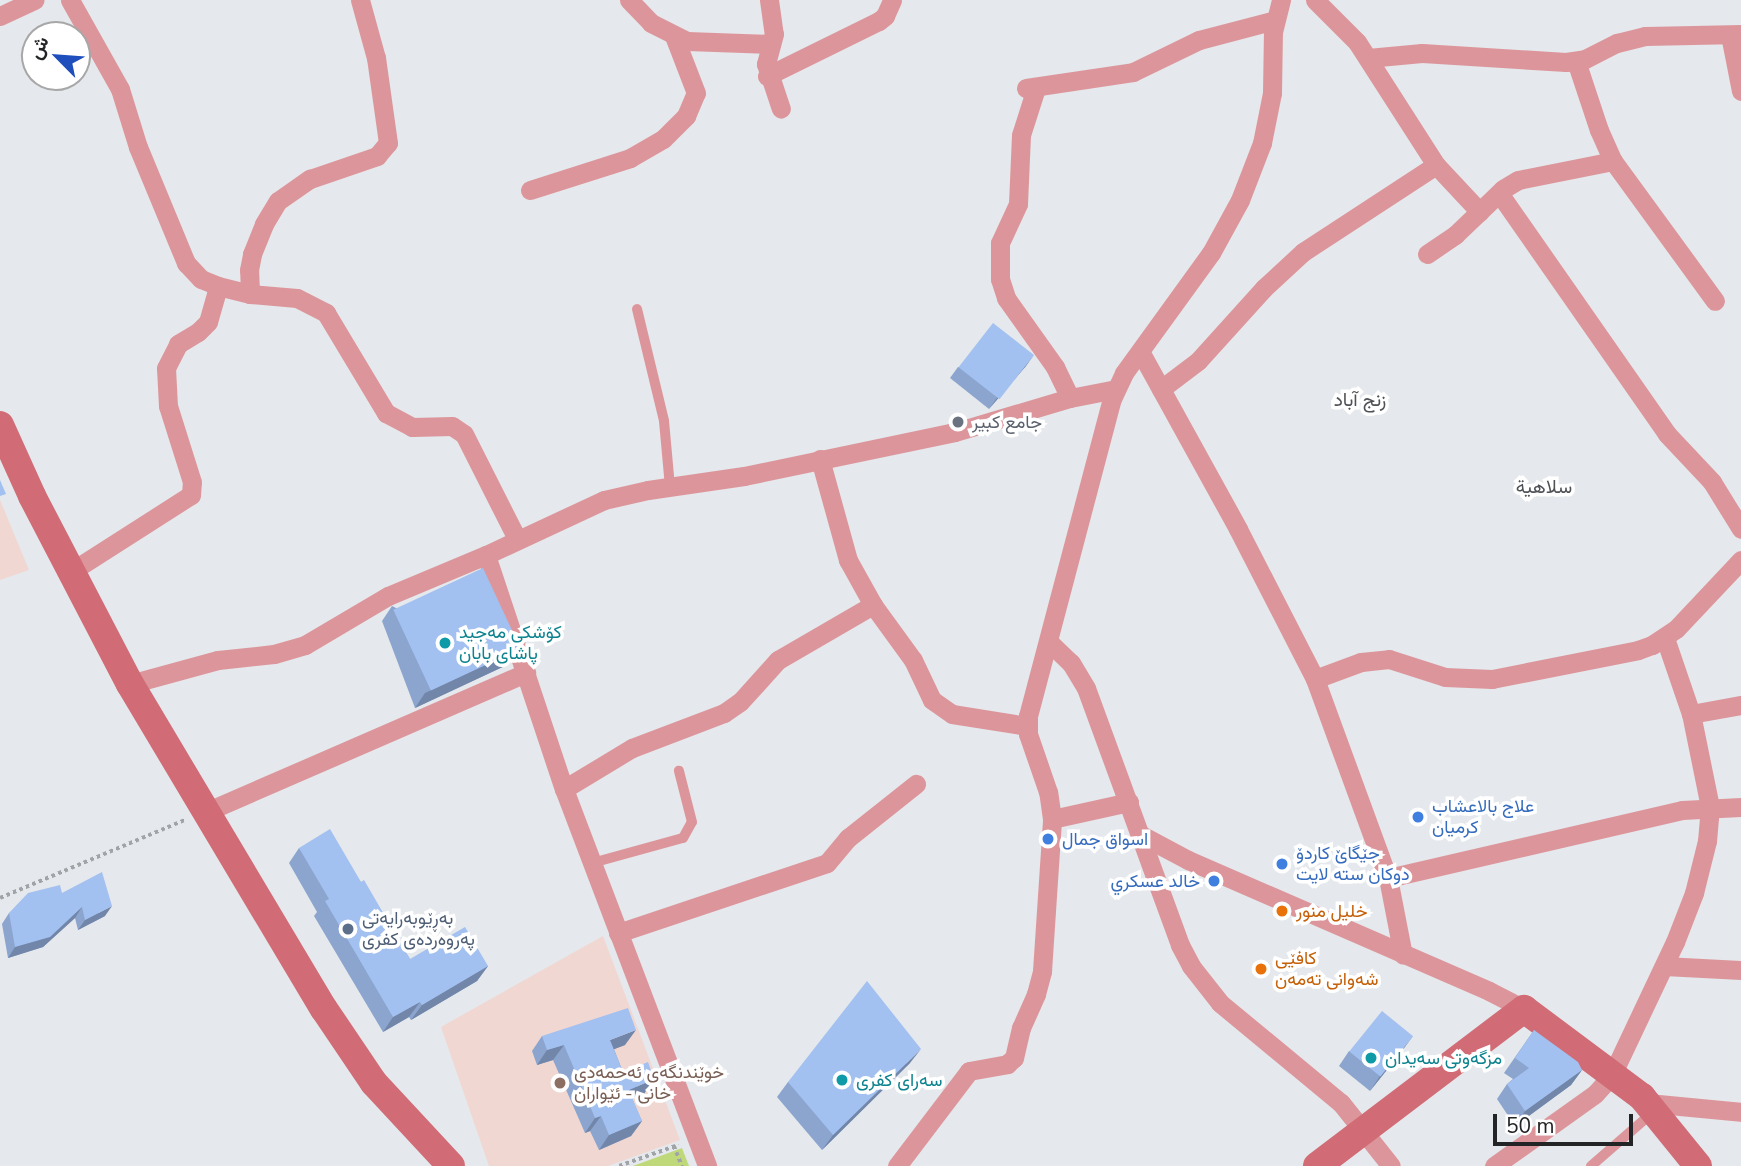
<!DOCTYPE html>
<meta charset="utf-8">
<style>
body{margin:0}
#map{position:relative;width:1741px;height:1166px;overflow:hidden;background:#e5e8ec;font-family:"Nunito Sans",Vazirmatn,sans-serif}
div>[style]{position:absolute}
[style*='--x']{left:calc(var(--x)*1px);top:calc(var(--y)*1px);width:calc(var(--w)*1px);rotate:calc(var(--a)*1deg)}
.education>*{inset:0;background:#f1d7d1}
.green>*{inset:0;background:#bfd97a}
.path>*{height:3.5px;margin-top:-1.75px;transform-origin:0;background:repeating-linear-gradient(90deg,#a1a4a7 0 3.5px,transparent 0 7px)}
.lane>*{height:10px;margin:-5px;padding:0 5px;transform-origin:5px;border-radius:5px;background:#dc969b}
.street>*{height:19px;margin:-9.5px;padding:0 9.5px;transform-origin:9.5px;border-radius:9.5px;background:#dc969b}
.secondary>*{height:28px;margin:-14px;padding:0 14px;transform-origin:14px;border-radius:14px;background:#d16c76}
.wall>*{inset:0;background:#8ba5ce}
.shaded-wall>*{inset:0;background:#7186a8}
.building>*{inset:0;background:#a2c0f0;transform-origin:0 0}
.dots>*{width:19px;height:19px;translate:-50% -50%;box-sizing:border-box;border:4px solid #fff;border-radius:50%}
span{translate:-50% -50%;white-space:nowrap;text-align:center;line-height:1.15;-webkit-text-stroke:7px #fff;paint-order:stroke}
.worship-label{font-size:18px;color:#5b616d}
.left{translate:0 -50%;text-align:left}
.culture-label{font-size:18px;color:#0d838f}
.shop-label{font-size:18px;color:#366cbe}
.right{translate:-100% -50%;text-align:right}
.food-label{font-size:18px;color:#c56008}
.service-label{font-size:18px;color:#4e5e75}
.education-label{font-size:18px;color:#785e54}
.neighbourhood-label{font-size:19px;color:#4e5155}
.north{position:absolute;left:21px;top:21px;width:70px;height:70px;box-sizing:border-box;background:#fff;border:2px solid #a7a7a8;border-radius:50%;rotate:295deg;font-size:19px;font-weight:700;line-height:28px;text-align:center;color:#232426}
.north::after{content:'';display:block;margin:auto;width:24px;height:32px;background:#1e4fbc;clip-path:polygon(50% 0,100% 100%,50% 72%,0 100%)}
.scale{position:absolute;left:1493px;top:1114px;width:140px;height:32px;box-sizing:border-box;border:4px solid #232426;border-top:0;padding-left:9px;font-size:21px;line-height:24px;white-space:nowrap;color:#232426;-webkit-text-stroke:5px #fff;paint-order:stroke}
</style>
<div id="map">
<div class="education">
<i style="clip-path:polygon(0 500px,29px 570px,0 580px)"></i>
<i style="clip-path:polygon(603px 936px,680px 1140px,608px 1166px,489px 1166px,441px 1027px)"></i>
</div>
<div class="green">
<i style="clip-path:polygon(682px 1148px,689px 1166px,633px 1166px)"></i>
</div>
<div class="path">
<i style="--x:0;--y:898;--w:201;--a:-22.9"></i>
<i style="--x:674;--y:1146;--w:22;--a:68"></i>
<i style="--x:619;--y:1166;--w:63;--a:-19.6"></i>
</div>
<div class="lane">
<i style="--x:637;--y:309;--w:115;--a:76.4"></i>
<i style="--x:664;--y:421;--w:66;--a:84.8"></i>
<i style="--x:592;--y:863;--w:94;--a:-15.4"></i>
<i style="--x:683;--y:838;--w:18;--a:-61"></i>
<i style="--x:692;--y:822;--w:53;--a:-104.3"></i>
<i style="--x:1591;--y:1166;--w:81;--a:-41"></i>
</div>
<div class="street">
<i style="--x:70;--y:0;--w:102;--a:60.7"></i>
<i style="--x:120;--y:89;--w:61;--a:72.8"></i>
<i style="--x:138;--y:147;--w:126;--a:67.5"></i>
<i style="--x:186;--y:263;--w:22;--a:47"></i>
<i style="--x:201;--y:279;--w:18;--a:22"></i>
<i style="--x:218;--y:286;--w:33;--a:14"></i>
<i style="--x:250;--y:294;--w:47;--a:4.9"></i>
<i style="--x:297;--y:298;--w:33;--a:27"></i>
<i style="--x:326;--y:313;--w:117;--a:59"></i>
<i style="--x:386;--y:413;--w:30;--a:28"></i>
<i style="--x:412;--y:427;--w:40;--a:-1.4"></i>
<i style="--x:452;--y:426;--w:14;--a:34"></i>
<i style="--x:464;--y:434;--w:118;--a:63.2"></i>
<i style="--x:629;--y:0;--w:32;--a:46"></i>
<i style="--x:651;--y:23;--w:40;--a:26.6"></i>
<i style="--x:687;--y:41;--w:84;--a:2"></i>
<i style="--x:769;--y:0;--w:34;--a:82"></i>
<i style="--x:774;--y:34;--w:31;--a:105"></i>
<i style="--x:766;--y:64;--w:47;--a:71.6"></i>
<i style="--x:1315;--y:0;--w:59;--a:45"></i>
<i style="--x:1357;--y:42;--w:146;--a:57.3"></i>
<i style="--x:1436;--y:165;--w:64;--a:46.9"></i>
<i style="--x:0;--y:16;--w:38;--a:-25"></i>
<i style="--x:1730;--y:35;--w:57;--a:78.9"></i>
<i style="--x:1368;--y:58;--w:54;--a:-5.3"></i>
<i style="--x:1422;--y:53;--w:144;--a:3.6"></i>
<i style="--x:1566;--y:62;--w:19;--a:-9"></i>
<i style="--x:1585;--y:59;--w:36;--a:-27"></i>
<i style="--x:1617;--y:43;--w:29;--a:-14"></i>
<i style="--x:1645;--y:36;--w:96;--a:-1.2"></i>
<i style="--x:1576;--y:61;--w:73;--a:71.6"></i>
<i style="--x:1599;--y:130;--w:34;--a:66"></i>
<i style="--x:1613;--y:161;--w:173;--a:53.9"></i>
<i style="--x:767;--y:76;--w:125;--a:-26.2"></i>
<i style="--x:879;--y:21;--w:8;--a:-40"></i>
<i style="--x:885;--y:16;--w:17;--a:-66"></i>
<i style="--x:1026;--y:88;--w:108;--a:-8.5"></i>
<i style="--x:1133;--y:72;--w:73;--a:-25.9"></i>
<i style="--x:1199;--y:40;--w:79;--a:-14.7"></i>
<i style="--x:1036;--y:88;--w:49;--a:107.7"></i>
<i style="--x:1021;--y:135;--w:69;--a:92.5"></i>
<i style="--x:1018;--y:204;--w:43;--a:114.8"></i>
<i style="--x:1000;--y:243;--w:36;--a:90"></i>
<i style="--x:1000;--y:279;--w:20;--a:72"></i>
<i style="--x:1006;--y:298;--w:85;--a:54.6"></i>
<i style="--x:1055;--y:367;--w:34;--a:64"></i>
<i style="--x:530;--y:190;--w:105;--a:-17.7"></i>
<i style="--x:630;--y:158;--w:38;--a:-30"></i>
<i style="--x:663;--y:139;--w:33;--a:-45"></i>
<i style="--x:686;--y:116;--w:25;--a:-67"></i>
<i style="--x:696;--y:93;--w:61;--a:-111.1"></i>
<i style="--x:1499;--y:193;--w:294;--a:55.1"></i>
<i style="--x:1667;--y:434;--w:66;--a:46.8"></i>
<i style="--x:1712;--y:482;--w:55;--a:58.3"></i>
<i style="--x:1427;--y:254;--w:34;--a:-34"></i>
<i style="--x:1455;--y:235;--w:66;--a:-43.8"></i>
<i style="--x:1503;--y:189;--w:17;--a:-31"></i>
<i style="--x:1518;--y:180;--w:97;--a:-11.3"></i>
<i style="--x:250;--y:294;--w:24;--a:-92"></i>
<i style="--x:249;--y:270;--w:16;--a:-79"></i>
<i style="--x:252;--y:254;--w:32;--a:-68"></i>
<i style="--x:264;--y:224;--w:27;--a:-59"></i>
<i style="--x:278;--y:201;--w:39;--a:-35"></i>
<i style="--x:310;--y:179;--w:71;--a:-18.9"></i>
<i style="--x:377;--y:156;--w:17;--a:-50"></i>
<i style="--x:388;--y:143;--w:86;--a:-98"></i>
<i style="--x:376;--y:58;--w:60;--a:-105.4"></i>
<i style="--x:1141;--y:353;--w:201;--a:61.1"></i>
<i style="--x:1238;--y:529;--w:169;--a:62.8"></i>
<i style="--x:1315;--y:679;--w:212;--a:69.9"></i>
<i style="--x:1388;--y:878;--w:78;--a:79"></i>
<i style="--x:1161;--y:389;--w:46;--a:-37.1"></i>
<i style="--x:1198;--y:361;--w:98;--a:-47.9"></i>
<i style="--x:1264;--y:288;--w:53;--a:-42.7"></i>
<i style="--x:1303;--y:252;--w:159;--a:-33.2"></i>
<i style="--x:820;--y:459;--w:105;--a:74.5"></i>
<i style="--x:848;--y:560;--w:51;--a:60.9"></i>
<i style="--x:873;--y:605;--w:68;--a:54"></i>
<i style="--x:913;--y:660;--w:44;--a:64.6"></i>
<i style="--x:932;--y:700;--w:24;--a:35"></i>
<i style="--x:952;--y:714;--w:76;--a:9.1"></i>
<i style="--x:486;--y:555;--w:247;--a:71.6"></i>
<i style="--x:564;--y:789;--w:403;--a:69.2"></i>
<i style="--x:72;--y:571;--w:141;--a:-32.6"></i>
<i style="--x:191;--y:495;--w:13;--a:-86"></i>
<i style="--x:192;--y:482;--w:80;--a:-107.5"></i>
<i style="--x:168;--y:406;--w:38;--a:-93"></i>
<i style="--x:166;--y:368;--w:27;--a:-63"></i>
<i style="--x:178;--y:344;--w:23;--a:-31"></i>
<i style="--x:198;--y:332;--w:14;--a:-45"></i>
<i style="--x:208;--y:322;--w:37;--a:-74"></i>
<i style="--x:1049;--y:642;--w:30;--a:44"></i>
<i style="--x:1071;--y:663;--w:29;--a:59"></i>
<i style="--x:1086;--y:688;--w:274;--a:69.9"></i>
<i style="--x:1180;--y:945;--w:24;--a:62"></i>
<i style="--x:1191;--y:966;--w:47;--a:51.9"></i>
<i style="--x:1220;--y:1003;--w:157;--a:39.6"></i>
<i style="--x:1341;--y:1103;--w:80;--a:51.6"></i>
<i style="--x:1315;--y:679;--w:49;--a:-20.3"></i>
<i style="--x:1361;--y:662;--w:28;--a:-6"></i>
<i style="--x:1389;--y:659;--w:59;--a:17.8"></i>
<i style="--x:1445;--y:677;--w:47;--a:2.4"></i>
<i style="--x:1492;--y:679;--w:149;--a:-11.2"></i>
<i style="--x:1638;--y:650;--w:15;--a:-20"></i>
<i style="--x:1652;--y:645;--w:29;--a:-34"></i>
<i style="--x:1676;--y:629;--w:95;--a:-46.7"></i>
<i style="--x:130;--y:684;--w:91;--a:-15.3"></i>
<i style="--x:218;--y:660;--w:56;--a:-6.1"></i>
<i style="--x:274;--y:654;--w:32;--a:-16"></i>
<i style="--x:305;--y:645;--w:96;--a:-30.6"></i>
<i style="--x:388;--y:596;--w:106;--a:-22.7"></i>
<i style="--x:486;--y:555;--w:130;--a:-25"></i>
<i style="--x:604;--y:500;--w:45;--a:-12.8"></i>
<i style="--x:648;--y:490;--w:97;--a:-8.3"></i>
<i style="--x:744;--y:476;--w:216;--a:-11.8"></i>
<i style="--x:955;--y:432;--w:120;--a:-16.5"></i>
<i style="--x:1070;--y:398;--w:47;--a:-11.1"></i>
<i style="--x:1691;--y:714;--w:51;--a:-10.2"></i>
<i style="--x:564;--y:789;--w:79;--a:-31.1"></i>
<i style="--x:632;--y:748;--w:98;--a:-20.8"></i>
<i style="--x:724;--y:713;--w:19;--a:-35"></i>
<i style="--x:740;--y:702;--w:57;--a:-47.9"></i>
<i style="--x:778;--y:660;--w:110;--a:-30.1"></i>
<i style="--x:208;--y:811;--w:347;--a:-23.5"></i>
<i style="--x:1052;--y:819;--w:79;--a:-12.4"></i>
<i style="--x:1141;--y:835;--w:53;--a:28"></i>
<i style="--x:1188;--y:860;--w:328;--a:23.5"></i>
<i style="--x:1489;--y:991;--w:39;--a:27"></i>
<i style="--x:1388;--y:878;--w:302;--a:-13"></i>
<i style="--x:1682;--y:810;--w:59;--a:-2.9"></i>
<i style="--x:618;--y:933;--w:220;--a:-18.5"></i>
<i style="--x:827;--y:863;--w:33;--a:-50"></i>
<i style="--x:848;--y:838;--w:87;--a:-38.5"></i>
<i style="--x:1664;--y:966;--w:77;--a:3"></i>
<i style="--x:1648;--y:1103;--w:93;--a:5.5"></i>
<i style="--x:897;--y:1166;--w:119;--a:-52.8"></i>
<i style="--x:969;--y:1071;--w:39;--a:-10"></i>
<i style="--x:1007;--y:1064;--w:9;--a:-41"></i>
<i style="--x:1014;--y:1058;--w:31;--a:-77"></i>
<i style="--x:1021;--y:1028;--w:37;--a:-66"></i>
<i style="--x:1036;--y:994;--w:24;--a:-75"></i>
<i style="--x:1042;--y:971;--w:152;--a:-86.2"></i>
<i style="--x:1052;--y:819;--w:27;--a:-98"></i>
<i style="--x:1048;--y:792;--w:61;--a:-109"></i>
<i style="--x:1028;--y:734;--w:18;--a:-90"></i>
<i style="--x:1028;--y:716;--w:326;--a:-75.2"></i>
<i style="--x:1111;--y:401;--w:31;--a:-65"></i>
<i style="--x:1124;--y:373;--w:148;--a:-54.1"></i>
<i style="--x:1211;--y:253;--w:60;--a:-61.3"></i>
<i style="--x:1240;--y:200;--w:61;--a:-68.9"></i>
<i style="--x:1262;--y:143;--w:51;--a:-78.7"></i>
<i style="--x:1272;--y:93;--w:61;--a:-89.1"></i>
<i style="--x:1273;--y:32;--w:33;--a:-76"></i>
<i style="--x:1494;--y:1166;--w:124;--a:-35.5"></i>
<i style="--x:1595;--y:1094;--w:25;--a:-48"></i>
<i style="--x:1612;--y:1075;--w:147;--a:-64.7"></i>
<i style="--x:1675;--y:942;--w:53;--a:-68.8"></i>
<i style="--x:1694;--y:893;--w:54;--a:-76"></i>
<i style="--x:1707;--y:841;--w:34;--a:-85"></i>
<i style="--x:1710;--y:807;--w:95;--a:-101.5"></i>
<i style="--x:1691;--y:714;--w:80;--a:-108.9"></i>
</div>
<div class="secondary">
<i style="--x:0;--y:425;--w:78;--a:65.7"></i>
<i style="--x:32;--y:496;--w:212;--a:62.5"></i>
<i style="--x:130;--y:684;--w:378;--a:59.2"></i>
<i style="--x:324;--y:1009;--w:89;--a:56"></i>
<i style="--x:374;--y:1083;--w:113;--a:47.1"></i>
<i style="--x:1317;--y:1166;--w:260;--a:-37.2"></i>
<i style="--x:1524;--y:1009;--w:147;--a:36.7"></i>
<i style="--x:1642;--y:1097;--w:89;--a:50.9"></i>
</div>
<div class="wall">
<i style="clip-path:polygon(1026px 366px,989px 409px,950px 378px,958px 367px)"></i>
<i style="clip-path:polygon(392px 606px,509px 664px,415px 708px,382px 621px)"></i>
<i style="clip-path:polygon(299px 848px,361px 882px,410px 959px,488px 966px,477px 981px,411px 1020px,409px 1017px,383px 1032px,314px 916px,317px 912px,289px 863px)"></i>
<i style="clip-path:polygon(62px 893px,105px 916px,78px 930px,75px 918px,43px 947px,8px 958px,2px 924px,9px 913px)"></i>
<i style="clip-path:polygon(1534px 1030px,1582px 1070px,1571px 1085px,1515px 1126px,1497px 1099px,1507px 1084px,1513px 1079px,1504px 1073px)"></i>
<i style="clip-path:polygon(542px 1036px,625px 1045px,614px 1049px,623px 1072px,644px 1094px,632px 1099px,642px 1121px,631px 1136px,599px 1150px,590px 1131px,585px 1133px,553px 1060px,537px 1065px,532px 1051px)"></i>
<i style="clip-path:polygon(1349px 1051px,1402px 1051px,1370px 1091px,1339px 1066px)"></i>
<i style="clip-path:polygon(910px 1063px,822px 1150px,777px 1097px,788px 1082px)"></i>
</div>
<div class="shaded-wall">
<i style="clip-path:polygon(1034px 355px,1026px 366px,989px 409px,997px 398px)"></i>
<i style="clip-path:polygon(520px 649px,509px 664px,415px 708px,425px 693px)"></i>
<i style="clip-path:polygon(112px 906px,105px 916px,78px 930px,85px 920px)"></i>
<i style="clip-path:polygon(82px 907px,75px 918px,43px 947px,8px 958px,15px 947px)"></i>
<i style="clip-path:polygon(488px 966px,477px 981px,411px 1020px,422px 1005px)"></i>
<i style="clip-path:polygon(420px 1002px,409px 1017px,383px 1032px,393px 1017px)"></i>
<i style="clip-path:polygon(636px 1030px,625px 1045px,599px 1055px,610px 1040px)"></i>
<i style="clip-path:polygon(1413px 1036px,1402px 1051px,1370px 1091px,1380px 1076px)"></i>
<i style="clip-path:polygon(564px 1045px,553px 1060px,537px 1065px,547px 1050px)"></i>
<i style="clip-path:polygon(921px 1049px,910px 1063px,822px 1150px,833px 1135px)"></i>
<i style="clip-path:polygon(1582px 1070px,1571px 1085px,1515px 1126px,1525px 1111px)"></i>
<i style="clip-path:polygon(654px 1079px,644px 1094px,618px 1105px,629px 1090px)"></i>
<i style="clip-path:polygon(601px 1116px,590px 1131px,585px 1133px,595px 1118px)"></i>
<i style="clip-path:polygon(642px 1121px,631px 1136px,599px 1150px,609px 1135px)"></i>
</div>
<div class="building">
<i style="left:993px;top:323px;width:52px;height:56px;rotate:38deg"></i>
<i style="clip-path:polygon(0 480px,6px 494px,0 496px)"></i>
<i style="left:483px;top:568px;width:89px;height:99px;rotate:65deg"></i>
<i style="clip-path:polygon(330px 829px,361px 882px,364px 880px,410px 959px,465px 927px,488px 966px,422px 1005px,420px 1002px,393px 1017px,325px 901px,329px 899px,299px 848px)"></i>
<i style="clip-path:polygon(102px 872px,112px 906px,85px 920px,82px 907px,50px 937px,15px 947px,9px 913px,28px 893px,60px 885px,62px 893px)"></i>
<i style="clip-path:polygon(867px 981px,921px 1049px,833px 1135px,788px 1082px)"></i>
<i style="clip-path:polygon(628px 1008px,636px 1030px,610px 1040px,623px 1072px,648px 1062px,654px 1079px,629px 1090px,642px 1121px,609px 1135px,601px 1116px,595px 1118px,564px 1045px,547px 1050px,542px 1036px)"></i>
<i style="left:1382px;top:1011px;width:40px;height:52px;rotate:39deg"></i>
<i style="clip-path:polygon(1534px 1030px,1578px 1062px,1582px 1070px,1525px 1111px,1507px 1084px,1529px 1068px,1515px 1058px)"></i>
</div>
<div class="dots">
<i style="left:958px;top:422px;background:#6b7280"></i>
<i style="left:445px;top:643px;background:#0f9aa8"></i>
<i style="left:1418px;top:817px;background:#3f7fe0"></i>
<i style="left:1048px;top:839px;background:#3f7fe0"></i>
<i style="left:1282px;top:864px;background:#3f7fe0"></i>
<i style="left:1214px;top:881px;background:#3f7fe0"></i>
<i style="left:1282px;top:911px;background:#e8710a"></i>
<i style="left:348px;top:929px;background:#5c6f8a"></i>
<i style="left:1261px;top:969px;background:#e8710a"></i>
<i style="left:1371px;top:1058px;background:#0f9aa8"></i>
<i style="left:842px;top:1080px;background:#0f9aa8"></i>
<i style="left:560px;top:1083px;background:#8d6e63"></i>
</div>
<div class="worship-label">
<span class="left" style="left:972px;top:422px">جامع كبير</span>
</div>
<div class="culture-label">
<span class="left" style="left:459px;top:643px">کۆشکی مەجید<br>پاشای بابان</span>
<span class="left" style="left:1385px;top:1058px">مزگەوتی سەیدان</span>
<span class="left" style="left:856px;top:1080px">سەرای کفری</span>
</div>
<div class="shop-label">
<span class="left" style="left:1432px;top:817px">علاج بالاعشاب<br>كرميان</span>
<span class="left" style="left:1062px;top:839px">اسواق جمال</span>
<span class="left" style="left:1296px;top:864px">جێگاێ کاردۆ<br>دوکان ستە لایت</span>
<span class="right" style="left:1200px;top:881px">خالد عسکري</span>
</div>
<div class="food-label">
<span class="left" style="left:1296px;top:911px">خلیل منور</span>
<span class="left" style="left:1275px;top:969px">کافێی<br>شەوانی تەمەن</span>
</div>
<div class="service-label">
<span class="left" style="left:362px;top:929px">بەڕێوبەرایەتی<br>پەروەردەی کفری</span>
</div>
<div class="education-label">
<span class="left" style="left:574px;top:1083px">خوێندنگەی ئەحمەدی<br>خانی - ئێواران</span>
</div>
<div class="neighbourhood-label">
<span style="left:1360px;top:401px">زنج آباد</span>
<span style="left:1544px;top:488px">سلاهية</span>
</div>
<div class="north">ش</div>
<div class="scale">50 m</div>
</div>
